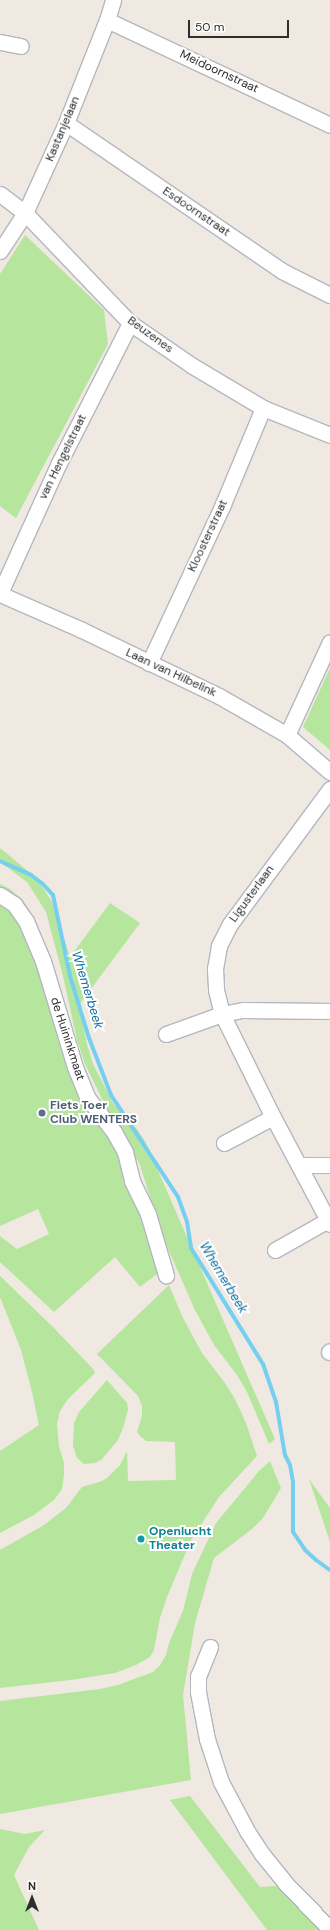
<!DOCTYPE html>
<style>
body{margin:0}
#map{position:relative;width:330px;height:1930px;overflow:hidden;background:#efe9e1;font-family:"DM Sans",sans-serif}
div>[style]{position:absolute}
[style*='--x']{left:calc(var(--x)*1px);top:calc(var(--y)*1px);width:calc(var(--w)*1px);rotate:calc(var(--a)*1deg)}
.green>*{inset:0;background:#b6e59e}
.stream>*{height:4px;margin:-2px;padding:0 2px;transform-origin:2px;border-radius:2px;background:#75cff0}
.roads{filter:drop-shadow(1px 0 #b4b7c1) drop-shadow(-1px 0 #b4b7c1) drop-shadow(0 1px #b4b7c1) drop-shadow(0 -1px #b4b7c1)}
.minor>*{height:15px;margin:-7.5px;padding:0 7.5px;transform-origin:7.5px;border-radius:7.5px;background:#fff}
.dots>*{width:11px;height:11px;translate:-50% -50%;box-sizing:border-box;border:2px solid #fff;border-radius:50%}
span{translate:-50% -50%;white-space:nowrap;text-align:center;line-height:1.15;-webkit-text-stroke:4px #fff;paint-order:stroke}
.street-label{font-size:12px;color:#2e2e2e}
.service-label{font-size:12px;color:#4e5e75;font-weight:700}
.left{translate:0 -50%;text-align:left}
.culture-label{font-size:12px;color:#0d838f;font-weight:700}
.water-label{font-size:13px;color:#0d6fa3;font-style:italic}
.north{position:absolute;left:12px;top:1878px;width:40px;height:40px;-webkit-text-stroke:3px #fff;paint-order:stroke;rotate:0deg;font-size:11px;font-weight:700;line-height:16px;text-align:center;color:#2e2e2e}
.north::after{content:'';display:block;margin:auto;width:14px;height:18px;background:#2e2e2e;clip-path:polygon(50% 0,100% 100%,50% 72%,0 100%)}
.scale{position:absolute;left:188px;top:20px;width:101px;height:18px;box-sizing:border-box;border:2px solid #2e2e2e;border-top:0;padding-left:5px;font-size:12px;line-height:14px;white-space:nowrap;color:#2e2e2e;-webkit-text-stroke:3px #fff;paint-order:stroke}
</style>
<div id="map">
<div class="green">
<i style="clip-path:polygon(25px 235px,104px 310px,108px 344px,16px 518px,0 506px,0 274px)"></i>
<i style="clip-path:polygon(330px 668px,330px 750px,303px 727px)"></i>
<i style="clip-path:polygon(0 848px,34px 876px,44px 889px,52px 902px,70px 957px,110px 903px,140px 923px,79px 1005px,87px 1044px,93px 1064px,113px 1103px,137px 1129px,146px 1143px,275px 1439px,269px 1444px,247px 1392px,237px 1375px,214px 1345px,195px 1310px,162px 1235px,140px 1165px,103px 1101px,85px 1064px,77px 1040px,63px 976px,46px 912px,27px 882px,0 862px)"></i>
<i style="clip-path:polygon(0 884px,10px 889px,23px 900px,33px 916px,46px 963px,63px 1043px,126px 1164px,161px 1271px,140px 1287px,115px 1257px,54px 1312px,0 1262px,0 1236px,17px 1249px,49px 1234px,38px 1209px,0 1226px)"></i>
<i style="clip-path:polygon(0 1276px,53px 1327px,93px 1369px,95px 1373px,68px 1399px,60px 1411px,57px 1424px,59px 1447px,64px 1463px,64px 1475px,62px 1489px,54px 1500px,34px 1515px,0 1533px,0 1451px,39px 1425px,32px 1392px,21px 1350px,0 1297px)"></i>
<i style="clip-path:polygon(169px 1285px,182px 1316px,202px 1353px,225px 1383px,235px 1399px,246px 1423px,257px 1456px,219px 1497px,191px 1540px,167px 1597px,160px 1618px,154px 1650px,150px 1657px,136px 1665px,115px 1673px,71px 1680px,0 1688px,0 1550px,44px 1525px,66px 1508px,82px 1487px,102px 1481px,107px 1478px,120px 1465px,127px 1451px,128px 1481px,176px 1480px,175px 1442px,146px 1441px,140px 1436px,137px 1432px,142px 1416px,142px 1406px,138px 1396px,97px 1354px)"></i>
<i style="clip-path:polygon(107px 1380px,127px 1403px,128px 1410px,123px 1428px,118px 1440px,101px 1460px,95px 1463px,84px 1464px,77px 1458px,73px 1446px,74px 1423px,79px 1412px)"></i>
<i style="clip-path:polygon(270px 1461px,281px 1488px,263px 1518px,252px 1529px,214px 1558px,195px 1623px,183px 1695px,191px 1780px,0 1814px,0 1701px,100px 1689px,118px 1685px,153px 1672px,160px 1665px,166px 1655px,169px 1643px,183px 1611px,192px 1574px,216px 1523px,259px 1471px)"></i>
<i style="clip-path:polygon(309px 1479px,330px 1508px,330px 1542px)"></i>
<i style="clip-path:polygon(190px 1796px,260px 1887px,288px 1885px,318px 1930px,267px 1930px,170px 1800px)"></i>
<i style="clip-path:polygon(0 1829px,25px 1834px,45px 1830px,29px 1847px,14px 1875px,39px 1930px,0 1930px)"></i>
</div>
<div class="stream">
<i style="--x:0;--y:861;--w:34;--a:24"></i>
<i style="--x:31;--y:875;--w:15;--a:37"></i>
<i style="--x:43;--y:884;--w:15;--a:48"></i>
<i style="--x:53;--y:895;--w:83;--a:78.1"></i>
<i style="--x:70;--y:976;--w:65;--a:73"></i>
<i style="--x:89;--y:1038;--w:61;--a:68.9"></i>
<i style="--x:111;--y:1095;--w:122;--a:56.7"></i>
<i style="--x:178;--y:1197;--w:27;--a:70"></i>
<i style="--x:187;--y:1222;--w:26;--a:81"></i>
<i style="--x:191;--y:1248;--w:137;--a:58.2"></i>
<i style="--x:263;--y:1364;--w:40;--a:71.1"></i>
<i style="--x:276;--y:1402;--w:54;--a:80.4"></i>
<i style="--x:285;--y:1455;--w:11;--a:63"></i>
<i style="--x:290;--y:1465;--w:17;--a:80"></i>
<i style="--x:293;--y:1482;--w:50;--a:90"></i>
<i style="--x:293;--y:1532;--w:22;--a:56"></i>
<i style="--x:305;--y:1550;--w:15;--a:42"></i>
<i style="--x:316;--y:1560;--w:17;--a:36"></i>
</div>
<div class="roads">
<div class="minor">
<i style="--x:107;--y:20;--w:246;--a:25.2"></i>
<i style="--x:0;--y:42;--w:21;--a:11"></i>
<i style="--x:66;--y:123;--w:262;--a:34.4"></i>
<i style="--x:282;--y:271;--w:54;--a:26.6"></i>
<i style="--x:0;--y:194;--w:31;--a:37"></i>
<i style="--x:25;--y:213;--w:152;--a:46.3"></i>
<i style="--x:130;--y:323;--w:74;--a:34.5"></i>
<i style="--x:191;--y:365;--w:84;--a:30.8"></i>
<i style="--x:263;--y:408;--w:72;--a:21.9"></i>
<i style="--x:0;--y:251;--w:45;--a:-56.7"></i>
<i style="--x:25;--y:213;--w:99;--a:-65.5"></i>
<i style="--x:66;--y:123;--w:111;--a:-68.3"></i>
<i style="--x:107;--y:20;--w:21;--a:-73"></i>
<i style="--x:0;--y:593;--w:143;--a:-65.6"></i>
<i style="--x:59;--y:463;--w:157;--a:-63.1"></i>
<i style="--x:0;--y:594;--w:90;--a:23.7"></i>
<i style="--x:82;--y:630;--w:152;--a:25.7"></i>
<i style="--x:219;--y:696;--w:78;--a:29.8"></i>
<i style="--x:287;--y:735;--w:57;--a:40.7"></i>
<i style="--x:149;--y:663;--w:175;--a:-65"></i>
<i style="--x:223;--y:504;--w:104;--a:-67.4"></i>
<i style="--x:287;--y:735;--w:102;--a:-65.2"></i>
<i style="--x:330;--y:789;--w:168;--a:126.5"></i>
<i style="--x:230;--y:924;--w:25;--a:117"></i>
<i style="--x:219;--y:946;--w:23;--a:100"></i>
<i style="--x:215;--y:969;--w:21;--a:87"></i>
<i style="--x:216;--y:990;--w:25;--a:76"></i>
<i style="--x:222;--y:1014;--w:115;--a:63.7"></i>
<i style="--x:273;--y:1117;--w:121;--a:62"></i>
<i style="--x:0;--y:895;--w:17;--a:33"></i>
<i style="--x:14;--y:904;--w:21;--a:55"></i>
<i style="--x:26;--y:921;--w:43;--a:67"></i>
<i style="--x:43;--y:961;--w:111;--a:73.2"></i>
<i style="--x:75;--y:1067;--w:32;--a:68"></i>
<i style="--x:87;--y:1097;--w:44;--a:52.4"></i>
<i style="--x:114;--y:1132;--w:23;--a:61"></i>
<i style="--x:125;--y:1152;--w:30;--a:76"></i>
<i style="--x:132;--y:1181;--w:37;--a:64"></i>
<i style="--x:148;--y:1214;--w:64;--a:73.6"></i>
<i style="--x:166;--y:1034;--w:59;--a:-19.7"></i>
<i style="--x:222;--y:1014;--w:21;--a:-11"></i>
<i style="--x:243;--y:1010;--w:87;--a:0.7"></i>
<i style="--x:224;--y:1143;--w:55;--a:-28"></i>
<i style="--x:300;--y:1165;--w:30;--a:0"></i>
<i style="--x:275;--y:1250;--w:61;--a:-29.5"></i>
<i style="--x:329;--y:1352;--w:1;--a:-45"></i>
<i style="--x:210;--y:1647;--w:31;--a:112"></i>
<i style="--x:198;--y:1676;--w:16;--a:90"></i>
<i style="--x:198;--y:1692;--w:48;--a:79.2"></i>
<i style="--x:207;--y:1739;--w:45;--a:72"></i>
<i style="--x:221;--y:1782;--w:55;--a:62"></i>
<i style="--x:247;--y:1831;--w:27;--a:57"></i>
<i style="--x:262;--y:1854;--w:38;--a:51"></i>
<i style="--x:286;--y:1884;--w:63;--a:45.6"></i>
</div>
</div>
<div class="dots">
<i style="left:42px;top:1113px;background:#5c6f8a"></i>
<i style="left:141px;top:1539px;background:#0f9aa8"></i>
</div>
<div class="street-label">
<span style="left:219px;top:72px;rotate:25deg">Meidoornstraat</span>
<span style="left:63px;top:129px;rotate:-67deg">Kastanjelaan</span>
<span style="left:196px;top:212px;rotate:34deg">Esdoornstraat</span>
<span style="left:150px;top:335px;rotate:36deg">Beuzenes</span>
<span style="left:63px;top:457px;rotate:-64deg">van Hengelstraat</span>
<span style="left:208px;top:536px;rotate:-65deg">Kloosterstraat</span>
<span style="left:171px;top:673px;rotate:25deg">Laan van Hilbelink</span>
<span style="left:252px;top:894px;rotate:-54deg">Ligusterlaan</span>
<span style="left:67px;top:1039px;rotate:72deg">de Huininkmaat</span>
</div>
<div class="service-label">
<span class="left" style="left:50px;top:1113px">Fiets Toer<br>Club WENTERS</span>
</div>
<div class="culture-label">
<span class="left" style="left:149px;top:1539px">Openlucht<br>Theater</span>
</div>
<div class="water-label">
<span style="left:87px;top:990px;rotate:73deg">Whemerbeek</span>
<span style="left:223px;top:1278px;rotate:59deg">Whemerbeek</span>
</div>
<div class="north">N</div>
<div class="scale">50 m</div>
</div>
